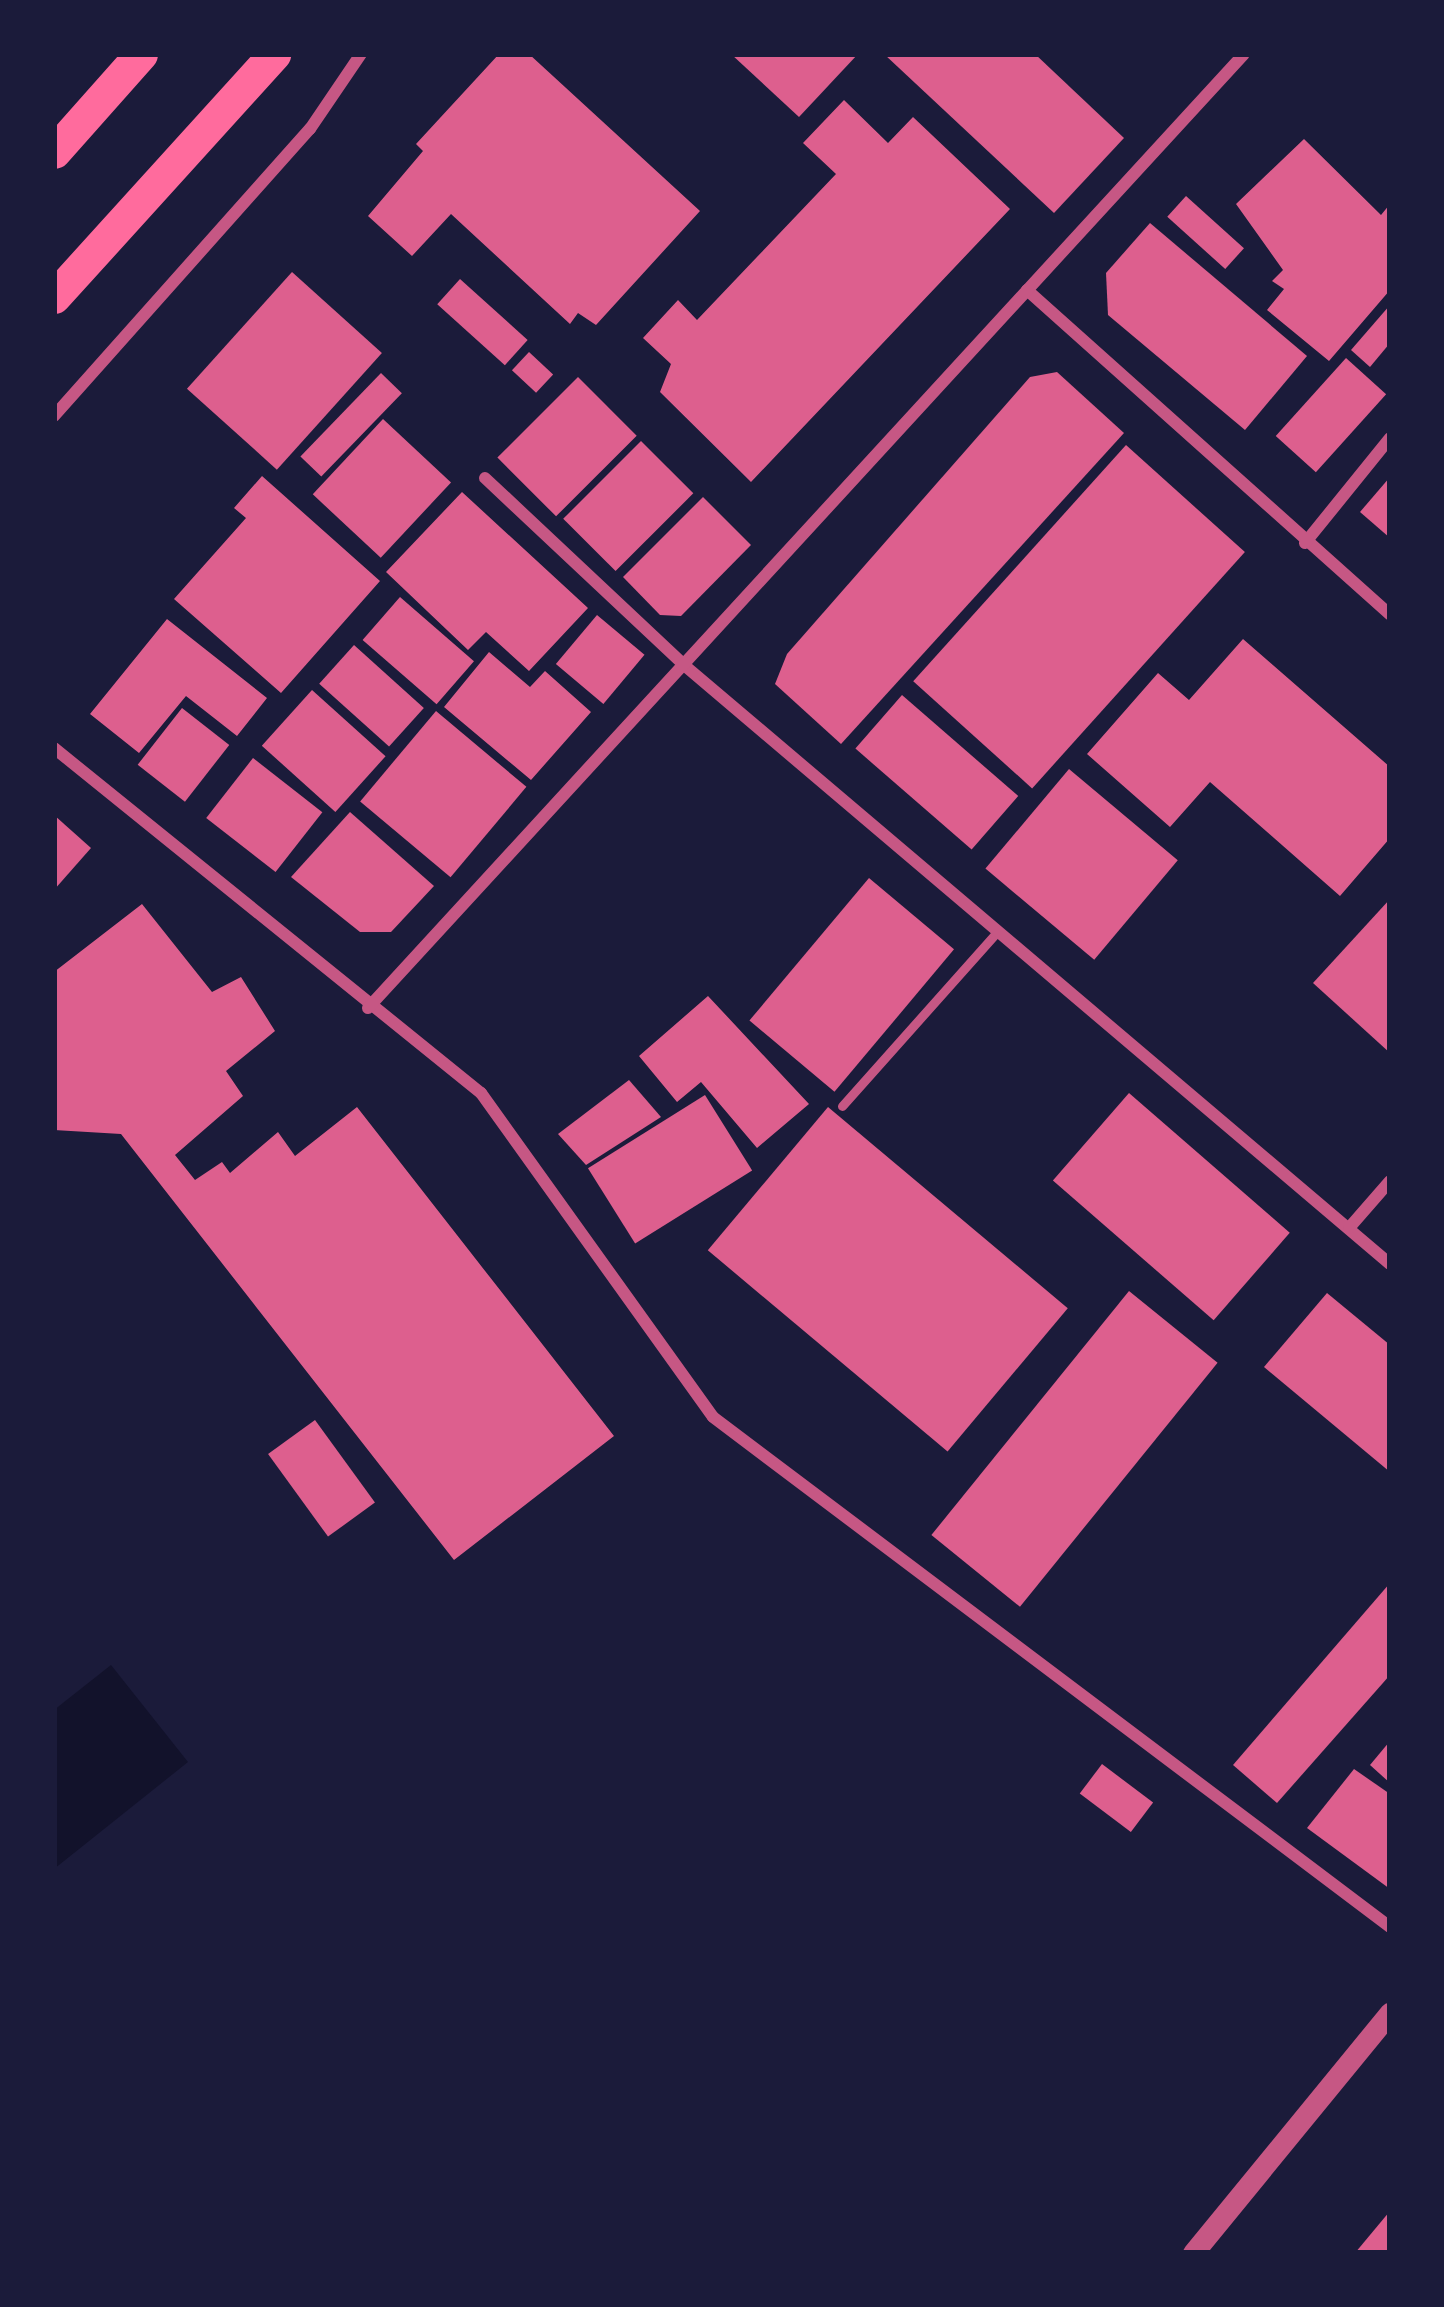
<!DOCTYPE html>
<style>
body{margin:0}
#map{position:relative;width:1444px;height:2307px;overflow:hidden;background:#1b1b3a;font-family:"Fira Sans",sans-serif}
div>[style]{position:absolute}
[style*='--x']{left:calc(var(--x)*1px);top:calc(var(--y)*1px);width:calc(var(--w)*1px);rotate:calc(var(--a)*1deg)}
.water>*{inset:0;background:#12122b}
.building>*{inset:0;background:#dd5f8e;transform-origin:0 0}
.service>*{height:9px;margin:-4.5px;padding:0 4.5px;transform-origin:4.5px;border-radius:4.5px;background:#c65784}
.minor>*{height:12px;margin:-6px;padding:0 6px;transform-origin:6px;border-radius:6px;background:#c65784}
.tertiary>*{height:21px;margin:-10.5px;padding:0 10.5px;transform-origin:10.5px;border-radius:10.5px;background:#c65784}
.trunk>*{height:33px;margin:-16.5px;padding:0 16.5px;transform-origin:16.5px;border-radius:16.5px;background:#ff6b9d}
span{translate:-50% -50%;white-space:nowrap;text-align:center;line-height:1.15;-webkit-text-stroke:9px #1b1b3a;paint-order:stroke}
.frame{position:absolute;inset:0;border:57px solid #1b1b3a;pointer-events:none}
</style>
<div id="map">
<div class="water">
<i style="clip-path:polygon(111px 1665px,188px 1762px,54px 1869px,54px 1710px)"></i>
</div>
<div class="building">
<i style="clip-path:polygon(499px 54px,529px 54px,700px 211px,596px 325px,578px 313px,570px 324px,451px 214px,412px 256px,368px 216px,423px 151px,416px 144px)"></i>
<i style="clip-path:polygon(731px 54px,858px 54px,799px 117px)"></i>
<i style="clip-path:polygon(884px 54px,1035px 54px,1124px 138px,1054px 213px)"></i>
<i style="clip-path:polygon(844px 100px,888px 143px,913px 117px,1010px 209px,751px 482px,660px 392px,671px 364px,643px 338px,678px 300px,697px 320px,836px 174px,803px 143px)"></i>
<i style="clip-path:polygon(1304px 139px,1381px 215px,1390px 204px,1390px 290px,1329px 361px,1267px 310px,1284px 289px,1272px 281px,1283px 270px,1236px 204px)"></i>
<i style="left:1186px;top:196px;width:78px;height:28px;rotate:42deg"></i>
<i style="clip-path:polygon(1150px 223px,1307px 356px,1245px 430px,1108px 315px,1106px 273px)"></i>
<i style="left:292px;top:272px;width:121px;height:157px;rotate:42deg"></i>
<i style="left:460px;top:279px;width:91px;height:34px;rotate:42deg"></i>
<i style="clip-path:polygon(1390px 305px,1390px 343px,1370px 367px,1351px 350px)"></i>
<i style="left:529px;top:352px;width:33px;height:25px;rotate:43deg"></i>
<i style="left:1346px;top:358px;width:54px;height:105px;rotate:42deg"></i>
<i style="clip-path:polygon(1057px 372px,1124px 433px,841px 744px,775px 684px,787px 654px,1030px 377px)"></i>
<i style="left:381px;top:373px;width:29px;height:116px;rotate:44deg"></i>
<i style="left:578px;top:377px;width:83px;height:114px;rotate:45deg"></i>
<i style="left:383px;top:419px;width:93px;height:103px;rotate:43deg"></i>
<i style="left:641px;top:441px;width:74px;height:110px;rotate:45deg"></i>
<i style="left:1126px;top:445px;width:160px;height:318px;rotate:42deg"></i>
<i style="clip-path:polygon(262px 476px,380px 581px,281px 693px,174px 599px,246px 518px,234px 508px)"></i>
<i style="clip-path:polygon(1390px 477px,1390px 538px,1360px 512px)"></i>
<i style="clip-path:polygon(462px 492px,588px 608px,529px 671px,486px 632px,468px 650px,386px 572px)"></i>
<i style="clip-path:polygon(703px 497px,751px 545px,681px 616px,660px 615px,623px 577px)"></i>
<i style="left:400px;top:597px;width:98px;height:57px;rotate:41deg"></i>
<i style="left:597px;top:615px;width:62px;height:64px;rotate:40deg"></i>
<i style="clip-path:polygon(167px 619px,267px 698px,237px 736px,186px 696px,139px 753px,90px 714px)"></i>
<i style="clip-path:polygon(1243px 639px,1390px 767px,1390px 838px,1340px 896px,1210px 782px,1170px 827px,1087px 754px,1158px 673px,1189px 700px)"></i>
<i style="left:354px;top:645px;width:94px;height:52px;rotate:42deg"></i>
<i style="clip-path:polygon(489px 652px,530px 687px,545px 671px,591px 712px,531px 780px,444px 707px)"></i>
<i style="left:312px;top:690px;width:99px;height:75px;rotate:42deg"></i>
<i style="left:902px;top:695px;width:154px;height:71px;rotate:41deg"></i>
<i style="left:182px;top:708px;width:60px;height:72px;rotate:38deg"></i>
<i style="left:436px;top:711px;width:118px;height:118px;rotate:40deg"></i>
<i style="left:253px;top:758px;width:88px;height:76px;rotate:38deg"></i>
<i style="left:1069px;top:769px;width:142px;height:130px;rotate:40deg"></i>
<i style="clip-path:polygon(350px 812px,434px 886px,391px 932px,360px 932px,291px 877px)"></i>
<i style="clip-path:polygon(54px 815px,91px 848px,54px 890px)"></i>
<i style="left:869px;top:878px;width:111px;height:186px;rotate:40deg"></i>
<i style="clip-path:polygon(1390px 899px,1390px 1053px,1313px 983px)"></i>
<i style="clip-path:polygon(142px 904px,212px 992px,241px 977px,275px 1031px,226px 1071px,243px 1096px,175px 1155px,195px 1180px,222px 1162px,230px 1173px,278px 1132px,295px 1156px,357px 1107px,614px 1436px,454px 1560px,121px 1134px,54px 1130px,54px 972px)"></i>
<i style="clip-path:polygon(708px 996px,809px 1104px,757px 1148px,701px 1082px,677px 1102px,639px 1056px)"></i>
<i style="clip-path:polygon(629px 1080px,661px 1117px,586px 1165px,558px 1134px)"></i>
<i style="left:1129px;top:1093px;width:213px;height:116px;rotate:41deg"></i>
<i style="left:705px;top:1095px;width:89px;height:138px;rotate:58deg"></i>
<i style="left:828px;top:1107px;width:313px;height:187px;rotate:40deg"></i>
<i style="left:1129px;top:1291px;width:114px;height:314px;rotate:39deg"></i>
<i style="clip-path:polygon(1327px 1293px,1390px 1345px,1390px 1472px,1264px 1367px)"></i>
<i style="left:315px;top:1420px;width:102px;height:58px;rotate:54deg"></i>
<i style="clip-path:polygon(1390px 1583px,1390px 1675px,1277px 1803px,1233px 1765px)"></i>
<i style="clip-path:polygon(1390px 1741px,1390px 1783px,1370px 1765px)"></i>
<i style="left:1102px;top:1764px;width:64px;height:37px;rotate:37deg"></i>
<i style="clip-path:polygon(1354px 1769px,1390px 1794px,1390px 1889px,1307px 1828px)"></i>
<i style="clip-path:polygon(1390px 2211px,1390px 2253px,1355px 2253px)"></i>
</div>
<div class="service">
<i style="--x:842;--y:1106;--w:234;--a:-48.3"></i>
</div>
<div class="minor">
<i style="--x:1027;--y:290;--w:487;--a:41.8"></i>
<i style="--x:54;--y:416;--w:385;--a:-48.3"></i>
<i style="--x:310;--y:129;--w:91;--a:-55.8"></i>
<i style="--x:485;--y:478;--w:273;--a:43.2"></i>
<i style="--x:684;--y:665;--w:926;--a:40.31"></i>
<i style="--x:1305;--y:543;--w:135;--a:-51"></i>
<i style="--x:54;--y:748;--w:549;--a:38.94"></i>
<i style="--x:481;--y:1093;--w:398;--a:54.4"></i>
<i style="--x:713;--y:1417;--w:848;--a:36.99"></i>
<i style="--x:368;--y:1008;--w:1295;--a:-47.44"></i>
<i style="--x:1349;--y:1228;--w:62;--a:-48.9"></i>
</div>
<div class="tertiary">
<i style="--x:1193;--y:2253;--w:311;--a:-50.7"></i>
</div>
<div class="trunk">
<i style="--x:54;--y:152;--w:131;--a:-48.4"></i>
<i style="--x:54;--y:297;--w:328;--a:-47.8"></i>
</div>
<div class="frame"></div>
</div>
